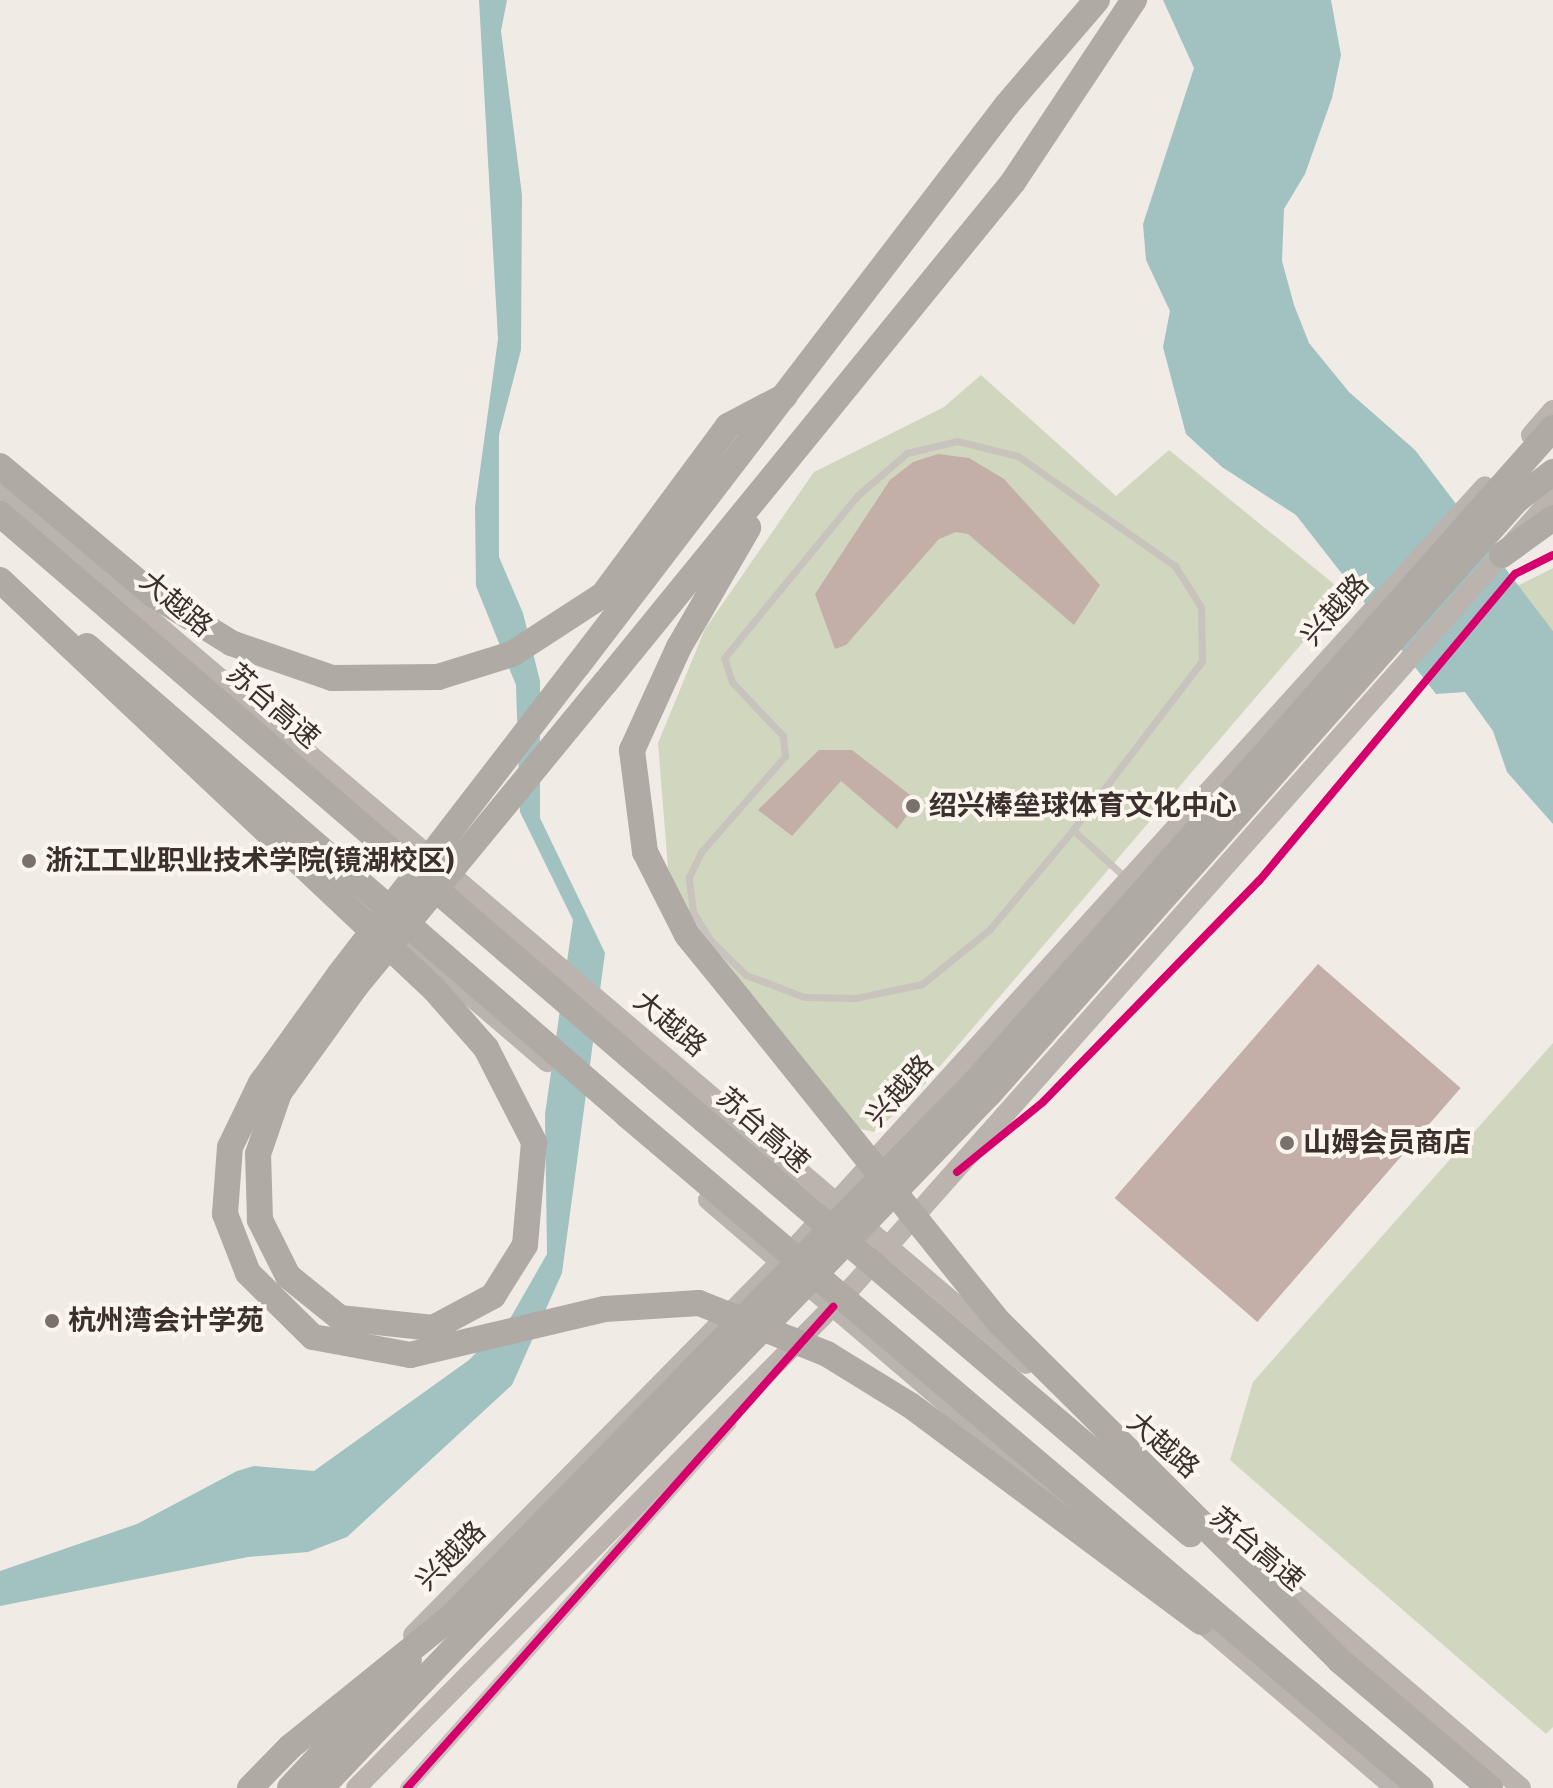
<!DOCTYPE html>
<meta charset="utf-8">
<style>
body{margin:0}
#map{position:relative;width:1553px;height:1788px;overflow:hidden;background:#f0ebe5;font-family:"Fira Sans Condensed","Noto Sans SC",sans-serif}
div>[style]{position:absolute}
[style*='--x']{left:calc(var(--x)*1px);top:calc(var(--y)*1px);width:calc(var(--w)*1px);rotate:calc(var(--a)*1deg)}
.green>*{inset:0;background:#d1d6bf}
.water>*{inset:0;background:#a1c2c1}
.building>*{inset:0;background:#c3afa7;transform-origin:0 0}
.lane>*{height:7px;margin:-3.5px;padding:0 3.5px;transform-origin:3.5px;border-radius:3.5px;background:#c9c3be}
.street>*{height:14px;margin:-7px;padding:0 7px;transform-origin:7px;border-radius:7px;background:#c9c3be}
.secondary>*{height:20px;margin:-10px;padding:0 10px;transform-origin:10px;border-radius:10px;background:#bab3ae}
.highway>*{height:26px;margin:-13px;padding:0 13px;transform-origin:13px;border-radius:13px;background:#afaaa4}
.highway-bridge>*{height:26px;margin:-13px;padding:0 13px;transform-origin:13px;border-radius:13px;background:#afaaa4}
.cycleway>*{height:8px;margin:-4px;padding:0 4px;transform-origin:4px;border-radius:4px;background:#d6006c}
.dots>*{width:22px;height:22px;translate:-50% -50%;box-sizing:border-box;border:4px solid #fbf5ee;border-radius:50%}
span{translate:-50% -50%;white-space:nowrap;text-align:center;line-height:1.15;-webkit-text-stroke:8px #fbf5ee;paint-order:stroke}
.street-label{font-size:28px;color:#3b302b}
.poi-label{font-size:28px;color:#3b302b;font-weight:700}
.left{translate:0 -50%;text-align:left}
</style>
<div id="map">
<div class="green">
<i style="clip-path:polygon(981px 375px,1116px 496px,1169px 450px,1345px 593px,912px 1099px,874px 1132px,857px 1128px,691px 923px,668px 868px,658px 743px,705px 629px,814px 472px,944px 407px)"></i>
<i style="clip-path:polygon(1553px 568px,1553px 631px,1515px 587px)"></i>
<i style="clip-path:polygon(1553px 1043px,1553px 1727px,1546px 1734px,1230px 1460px,1253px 1382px)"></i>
</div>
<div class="water">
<i style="clip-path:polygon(479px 0,507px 0,501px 31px,522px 195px,521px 350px,499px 435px,499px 557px,523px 613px,540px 681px,540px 818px,605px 953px,562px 1273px,512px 1385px,347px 1537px,308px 1552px,248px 1557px,0 1606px,0 1571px,137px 1524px,237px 1471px,254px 1466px,314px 1471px,469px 1360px,511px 1317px,547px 1254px,545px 1114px,573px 920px,520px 812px,516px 685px,476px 586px,475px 507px,498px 339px)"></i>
<i style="clip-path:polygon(1163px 0,1331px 0,1341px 55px,1332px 98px,1305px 174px,1284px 209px,1282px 261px,1294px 305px,1309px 343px,1349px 392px,1415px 450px,1553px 631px,1553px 824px,1507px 772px,1493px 731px,1465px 692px,1436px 694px,1296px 515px,1222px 467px,1186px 434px,1163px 347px,1170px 311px,1146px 260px,1143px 224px,1194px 68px)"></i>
</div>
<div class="building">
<i style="clip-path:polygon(938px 454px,969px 458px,1004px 479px,1100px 585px,1074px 625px,968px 534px,956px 532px,939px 539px,846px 645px,835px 649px,815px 594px,890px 480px,913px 462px)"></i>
<i style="clip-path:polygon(819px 750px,852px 750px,918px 801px,897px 829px,841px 781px,792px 836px,758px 810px)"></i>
<i style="left:1318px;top:964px;width:189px;height:310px;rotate:41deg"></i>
</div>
<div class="lane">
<i style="--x:1073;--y:830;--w:129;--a:130"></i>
<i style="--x:990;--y:929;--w:87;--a:141"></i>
<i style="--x:922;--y:984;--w:67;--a:168"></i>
<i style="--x:856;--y:998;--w:52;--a:-178.9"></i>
<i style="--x:804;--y:997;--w:62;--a:-159.2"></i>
<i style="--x:746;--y:975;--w:49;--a:-135.8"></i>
<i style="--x:711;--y:941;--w:34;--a:-122"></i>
<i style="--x:693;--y:912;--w:35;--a:-97"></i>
<i style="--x:689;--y:877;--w:28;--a:-64"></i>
<i style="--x:701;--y:852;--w:128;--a:-48.8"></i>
<i style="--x:785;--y:756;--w:20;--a:-96"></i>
<i style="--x:783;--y:736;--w:74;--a:-133.4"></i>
<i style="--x:732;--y:682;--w:25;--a:-108"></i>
<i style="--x:724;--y:658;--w:211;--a:-50.6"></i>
<i style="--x:858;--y:495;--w:65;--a:-40.6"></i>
<i style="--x:907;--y:453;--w:51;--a:-13.5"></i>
<i style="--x:957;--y:441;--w:63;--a:13.8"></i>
<i style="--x:1018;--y:456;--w:192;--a:35"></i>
<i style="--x:1175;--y:566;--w:49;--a:57.6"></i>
<i style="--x:1201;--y:607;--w:54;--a:88.9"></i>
<i style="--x:1202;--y:661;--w:213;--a:127.4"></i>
<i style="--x:1073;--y:830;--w:73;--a:42.2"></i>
</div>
<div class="street">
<i style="--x:407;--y:1788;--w:487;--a:-48.5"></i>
</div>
<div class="secondary">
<i style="--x:1531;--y:435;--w:33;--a:-49"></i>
<i style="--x:0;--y:491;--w:1347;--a:40.39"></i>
<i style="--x:350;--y:893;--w:260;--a:40.6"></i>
<i style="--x:708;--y:1200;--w:480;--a:40.5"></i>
<i style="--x:1251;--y:1557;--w:355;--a:40.5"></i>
<i style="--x:1191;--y:1614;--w:268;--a:40.5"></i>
<i style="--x:413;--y:1635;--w:552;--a:-45.44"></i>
<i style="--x:800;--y:1242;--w:1020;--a:-47.82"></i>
<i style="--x:356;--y:1788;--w:705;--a:-45.29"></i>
<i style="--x:852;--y:1287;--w:1056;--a:-48.42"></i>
</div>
<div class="highway">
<i style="--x:0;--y:466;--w:201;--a:40"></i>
<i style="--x:154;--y:595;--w:91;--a:31.9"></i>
<i style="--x:231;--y:643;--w:107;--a:19.1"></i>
<i style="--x:332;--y:678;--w:106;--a:-0.5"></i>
<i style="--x:438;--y:677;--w:77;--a:-17.3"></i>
<i style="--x:512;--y:654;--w:108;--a:-33"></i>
<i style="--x:603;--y:595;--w:210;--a:-53.5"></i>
<i style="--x:728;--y:426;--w:64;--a:-27.8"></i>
<i style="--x:1517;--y:500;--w:46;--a:-37.9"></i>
<i style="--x:0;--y:514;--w:866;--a:40.74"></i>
<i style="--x:1502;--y:555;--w:63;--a:-36"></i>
<i style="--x:87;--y:646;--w:715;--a:40.97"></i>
<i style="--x:578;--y:665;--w:704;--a:-52.56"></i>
<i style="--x:1006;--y:106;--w:140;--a:-49.4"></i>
<i style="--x:605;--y:683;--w:646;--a:-50.84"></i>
<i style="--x:1013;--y:182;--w:219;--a:-56.4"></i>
<i style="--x:339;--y:975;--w:133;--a:125.8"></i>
<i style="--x:261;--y:1083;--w:71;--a:115.8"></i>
<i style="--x:230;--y:1147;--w:67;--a:94.3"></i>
<i style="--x:225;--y:1214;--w:63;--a:68.7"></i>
<i style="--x:248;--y:1273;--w:91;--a:44.6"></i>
<i style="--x:313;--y:1337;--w:99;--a:10.5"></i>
<i style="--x:410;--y:1355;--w:200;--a:-13.3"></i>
<i style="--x:727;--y:984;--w:63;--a:-129.2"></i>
<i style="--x:687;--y:935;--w:93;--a:-116.8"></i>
<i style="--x:645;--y:852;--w:103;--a:-97.3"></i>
<i style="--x:632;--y:750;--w:113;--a:-65.5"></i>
<i style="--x:679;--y:647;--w:138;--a:-59.9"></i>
<i style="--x:1339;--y:1660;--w:198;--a:40.3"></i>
<i style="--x:1310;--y:1694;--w:145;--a:40.3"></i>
<i style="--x:290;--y:1788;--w:174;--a:-46.9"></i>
<i style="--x:321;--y:1788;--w:206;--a:-46.4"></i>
</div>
<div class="highway-bridge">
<i style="--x:0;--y:580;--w:596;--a:43.3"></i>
<i style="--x:434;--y:989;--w:79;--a:48.6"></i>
<i style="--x:486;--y:1048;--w:106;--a:62.9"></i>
<i style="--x:534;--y:1142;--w:103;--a:95"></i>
<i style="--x:525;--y:1245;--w:60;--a:122.1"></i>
<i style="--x:493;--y:1296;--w:68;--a:151.9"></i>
<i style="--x:433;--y:1328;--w:94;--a:-173.9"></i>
<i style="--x:340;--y:1318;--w:67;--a:-141.1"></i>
<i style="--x:288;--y:1276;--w:63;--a:-116.6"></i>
<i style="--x:260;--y:1220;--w:66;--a:-91.7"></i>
<i style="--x:258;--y:1154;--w:65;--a:-71"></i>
<i style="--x:279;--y:1093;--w:132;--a:-54.3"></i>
<i style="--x:356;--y:986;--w:392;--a:-50.6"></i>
<i style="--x:339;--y:975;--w:391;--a:-52.4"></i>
<i style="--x:727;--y:984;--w:435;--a:51.2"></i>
<i style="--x:1000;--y:1323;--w:478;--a:44.8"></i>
<i style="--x:656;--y:1079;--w:702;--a:40.43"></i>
<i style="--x:627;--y:1115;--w:895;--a:40.29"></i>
<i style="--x:605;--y:1309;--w:94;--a:-3.7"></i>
<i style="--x:699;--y:1303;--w:138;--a:21.7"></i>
<i style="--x:827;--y:1354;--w:97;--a:31.6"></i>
<i style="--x:910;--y:1405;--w:363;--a:36.7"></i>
<i style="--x:463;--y:1639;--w:757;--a:-46.02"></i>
<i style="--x:989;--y:1094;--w:795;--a:-48.37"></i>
<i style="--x:250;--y:1788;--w:57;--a:-45.7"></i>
<i style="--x:290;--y:1747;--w:206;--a:-38.9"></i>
<i style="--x:450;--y:1618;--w:750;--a:-45.59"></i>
<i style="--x:975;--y:1082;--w:873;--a:-48.53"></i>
</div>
<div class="cycleway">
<i style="--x:957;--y:1172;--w:111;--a:-39.1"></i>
<i style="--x:1043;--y:1102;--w:309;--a:-45.7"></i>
<i style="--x:1259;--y:881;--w:400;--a:-50.2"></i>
<i style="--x:1515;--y:574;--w:42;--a:-26.6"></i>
<i style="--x:407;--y:1788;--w:643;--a:-48.47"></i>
</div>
<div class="dots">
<i style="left:913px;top:806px;background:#7a716c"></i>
<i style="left:29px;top:861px;background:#7a716c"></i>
<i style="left:1287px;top:1143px;background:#7a716c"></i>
<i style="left:52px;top:1321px;background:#7a716c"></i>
</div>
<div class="street-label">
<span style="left:176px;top:604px;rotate:40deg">大越路</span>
<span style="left:1335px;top:610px;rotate:-48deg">兴越路</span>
<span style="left:273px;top:706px;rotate:41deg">苏台高速</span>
<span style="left:670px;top:1024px;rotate:40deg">大越路</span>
<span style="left:900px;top:1091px;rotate:-48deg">兴越路</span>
<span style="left:763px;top:1130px;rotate:41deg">苏台高速</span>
<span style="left:1163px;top:1445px;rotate:41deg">大越路</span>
<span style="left:1257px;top:1549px;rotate:40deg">苏台高速</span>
<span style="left:451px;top:1556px;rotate:-45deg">兴越路</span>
</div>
<div class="poi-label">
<span class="left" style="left:929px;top:806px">绍兴棒垒球体育文化中心</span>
<span class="left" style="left:45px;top:861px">浙江工业职业技术学院(镜湖校区)</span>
<span class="left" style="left:1303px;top:1143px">山姆会员商店</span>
<span class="left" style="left:68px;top:1321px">杭州湾会计学苑</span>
</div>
</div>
